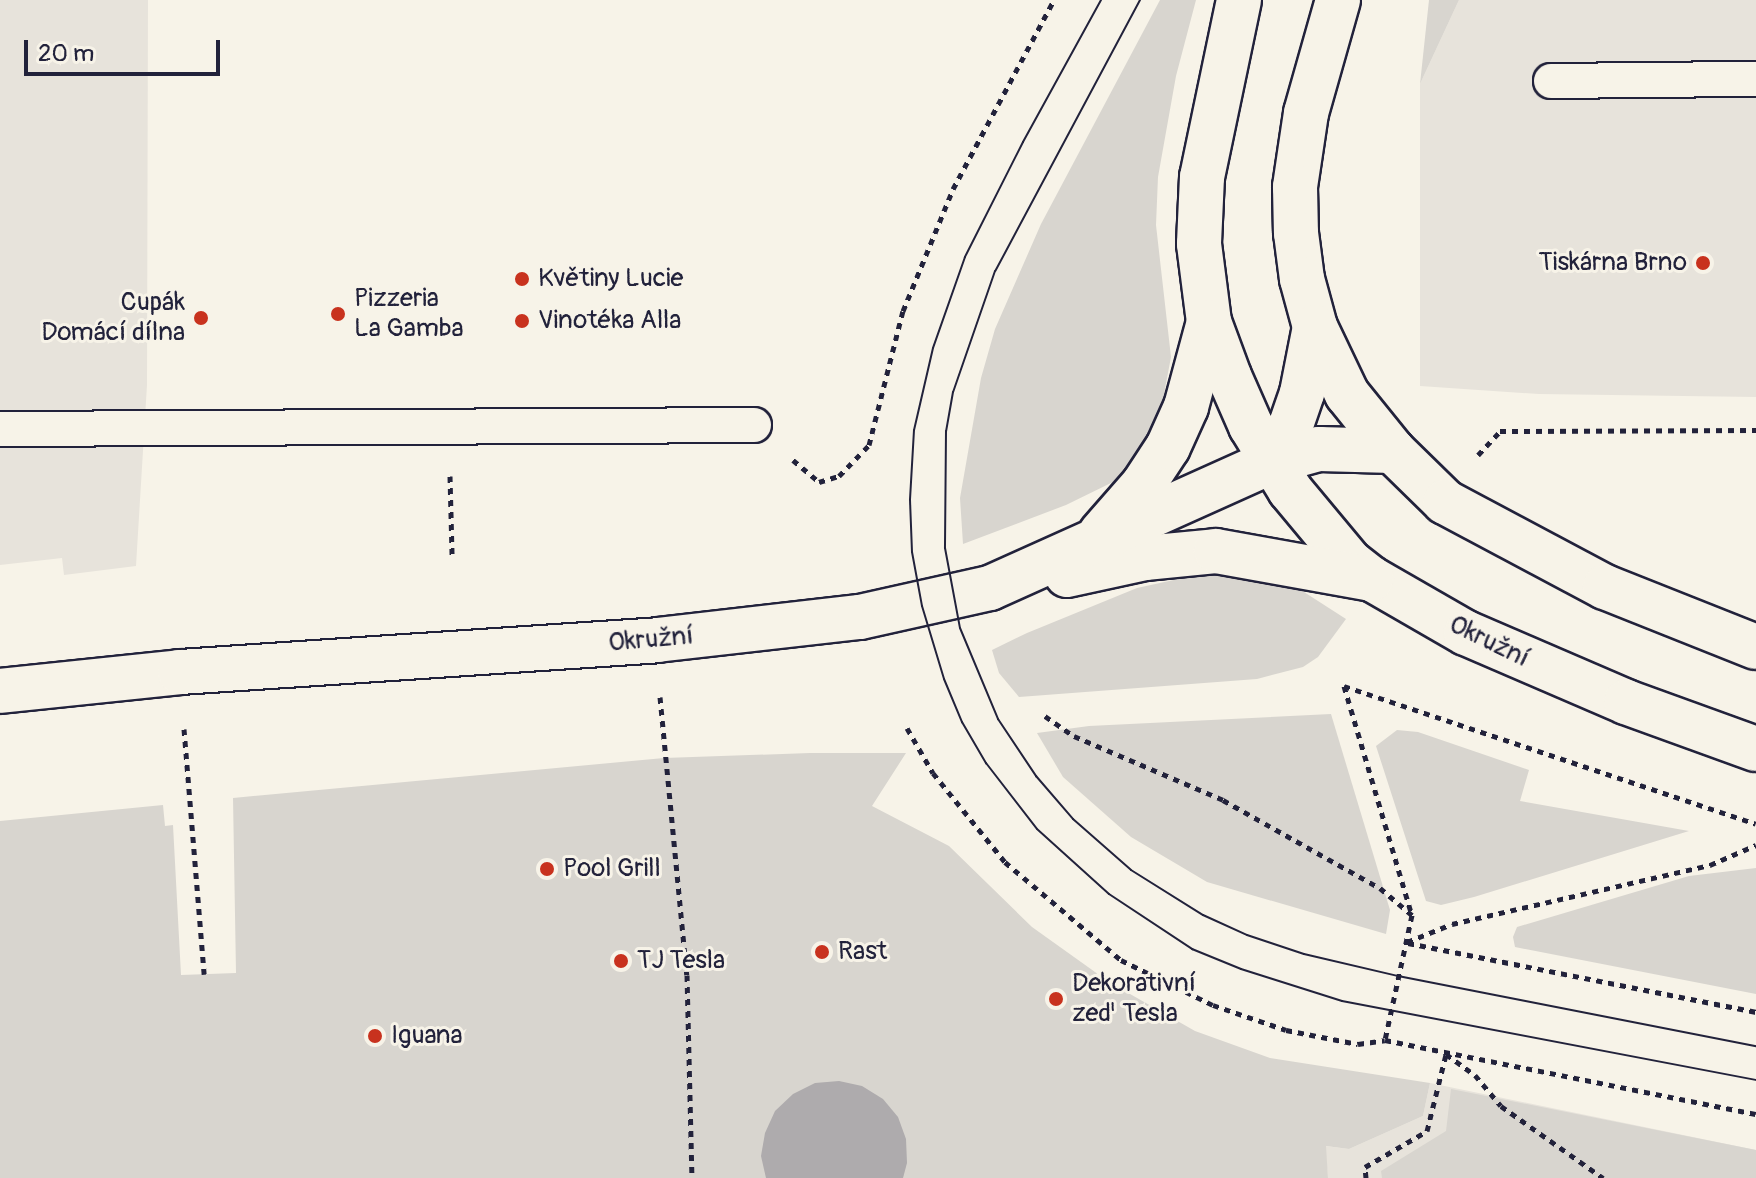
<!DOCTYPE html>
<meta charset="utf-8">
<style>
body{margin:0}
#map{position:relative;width:1756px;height:1178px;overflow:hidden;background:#f7f3e8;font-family:Pangolin,sans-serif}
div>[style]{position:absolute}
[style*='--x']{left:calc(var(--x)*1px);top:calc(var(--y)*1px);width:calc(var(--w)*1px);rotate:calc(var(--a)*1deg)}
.built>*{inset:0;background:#e7e3db}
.green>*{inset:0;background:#d8d5cf}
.water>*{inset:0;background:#aeabad}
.path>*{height:5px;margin-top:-2.5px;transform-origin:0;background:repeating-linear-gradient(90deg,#22223b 0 6px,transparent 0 12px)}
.roads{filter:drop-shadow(2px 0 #22223b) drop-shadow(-2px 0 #22223b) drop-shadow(0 2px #22223b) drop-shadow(0 -2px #22223b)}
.lane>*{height:34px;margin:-17px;padding:0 17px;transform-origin:17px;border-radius:17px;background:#f7f3e8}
.secondary>*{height:44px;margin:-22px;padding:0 22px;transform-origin:22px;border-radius:22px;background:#f7f3e8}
.tram>*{height:2px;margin:-1px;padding:0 1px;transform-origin:1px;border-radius:1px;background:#22223b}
.dots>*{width:22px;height:22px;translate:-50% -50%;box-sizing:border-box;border:4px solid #f7f3e8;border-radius:50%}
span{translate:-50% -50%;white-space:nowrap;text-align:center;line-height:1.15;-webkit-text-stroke:6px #f7f3e8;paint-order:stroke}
.poi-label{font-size:26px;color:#22223b}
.right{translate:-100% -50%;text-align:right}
.left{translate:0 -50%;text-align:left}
.street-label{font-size:26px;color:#22223b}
.scale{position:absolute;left:24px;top:40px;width:196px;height:36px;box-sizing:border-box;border:4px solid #22223b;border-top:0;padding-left:10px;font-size:24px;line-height:28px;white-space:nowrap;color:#22223b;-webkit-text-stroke:6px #f7f3e8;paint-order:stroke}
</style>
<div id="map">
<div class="built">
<i style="clip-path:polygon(0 0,148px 0,147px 385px,136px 566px,64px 575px,62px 558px,0 565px)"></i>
<i style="clip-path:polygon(1459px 0,1756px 0,1756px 397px,1539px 394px,1420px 386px,1420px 84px)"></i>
<i style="clip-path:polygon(1430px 1083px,1756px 1150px,1756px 1178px,1328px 1178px,1325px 1146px,1349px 1149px,1423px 1116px)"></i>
</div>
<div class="green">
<i style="clip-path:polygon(1160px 0,1196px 0,1176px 76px,1158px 177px,1156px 225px,1171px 357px,1161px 410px,1134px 458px,1113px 482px,1066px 505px,963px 544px,960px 498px,981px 378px,995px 329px,1041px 224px)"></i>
<i style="clip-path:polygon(1429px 0,1459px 0,1420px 84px)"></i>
<i style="clip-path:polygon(1215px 571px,1290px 583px,1346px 619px,1318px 657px,1303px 667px,1257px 679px,1019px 697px,999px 673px,992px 650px,1027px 633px,1137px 588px)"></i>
<i style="clip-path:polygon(1331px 714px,1390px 910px,1386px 934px,1207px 882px,1131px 837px,1063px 777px,1037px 733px,1089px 726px)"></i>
<i style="clip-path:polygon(1397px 730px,1418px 732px,1529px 770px,1520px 801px,1689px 831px,1474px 897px,1441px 905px,1426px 901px,1376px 746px)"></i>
<i style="clip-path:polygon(810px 753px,906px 753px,872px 806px,949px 846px,1032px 927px,1109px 982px,1195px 1031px,1270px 1058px,1430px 1083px,1423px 1116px,1349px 1149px,1326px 1146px,1328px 1178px,0 1178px,0 821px,163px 805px,165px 826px,173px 825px,181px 975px,236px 973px,233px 798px,664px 758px)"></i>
<i style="clip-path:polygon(1756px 868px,1756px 994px,1515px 947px,1513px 937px,1517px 927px,1689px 876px)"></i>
<i style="clip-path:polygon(1451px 1089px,1756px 1150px,1756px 1178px,1382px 1178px,1381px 1171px,1446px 1131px)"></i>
</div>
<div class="water">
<i style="clip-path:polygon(839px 1081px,862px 1086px,883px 1099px,898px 1117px,906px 1139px,907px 1163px,903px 1178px,766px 1178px,761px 1156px,765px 1133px,775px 1111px,793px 1094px,815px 1083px)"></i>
</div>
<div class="path">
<i style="--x:1478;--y:455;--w:33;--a:-47"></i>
<i style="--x:1500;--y:431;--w:256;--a:-0.2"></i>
<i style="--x:793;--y:460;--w:34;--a:40"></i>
<i style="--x:819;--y:482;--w:21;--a:-17"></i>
<i style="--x:839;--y:476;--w:43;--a:-45.9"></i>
<i style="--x:869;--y:445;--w:138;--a:-75.8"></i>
<i style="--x:903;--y:311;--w:132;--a:-67.7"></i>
<i style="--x:953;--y:189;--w:214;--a:-61.9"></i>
<i style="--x:450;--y:476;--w:79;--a:88.5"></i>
<i style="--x:1344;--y:686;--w:434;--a:18.5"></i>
<i style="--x:1344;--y:686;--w:239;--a:73.5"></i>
<i style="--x:1412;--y:915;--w:128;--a:102.2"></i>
<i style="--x:660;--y:697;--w:279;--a:84.5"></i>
<i style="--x:687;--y:975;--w:203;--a:88.6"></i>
<i style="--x:1045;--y:716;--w:35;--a:35"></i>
<i style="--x:1074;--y:736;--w:162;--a:23.2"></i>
<i style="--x:1223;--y:800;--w:180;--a:29.3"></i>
<i style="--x:1380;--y:888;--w:42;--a:40.2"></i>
<i style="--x:907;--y:728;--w:52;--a:60"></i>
<i style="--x:933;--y:773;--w:114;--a:51"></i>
<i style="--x:1005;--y:862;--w:152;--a:40.2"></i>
<i style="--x:1121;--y:960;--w:102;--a:26.1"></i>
<i style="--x:1213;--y:1005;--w:77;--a:18.9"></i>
<i style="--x:1286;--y:1030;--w:73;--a:11"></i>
<i style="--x:1358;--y:1044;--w:27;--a:-8"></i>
<i style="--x:1385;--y:1040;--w:378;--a:11.3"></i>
<i style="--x:184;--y:729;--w:246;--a:85.3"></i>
<i style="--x:1407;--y:942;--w:48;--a:-21.8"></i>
<i style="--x:1452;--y:924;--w:265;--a:-12.9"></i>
<i style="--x:1710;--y:865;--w:50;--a:-23.5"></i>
<i style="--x:1408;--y:943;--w:355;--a:11.2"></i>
<i style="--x:1366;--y:1178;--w:11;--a:-95"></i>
<i style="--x:1365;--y:1167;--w:72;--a:-30.1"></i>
<i style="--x:1427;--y:1131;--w:79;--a:-76.1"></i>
<i style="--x:1446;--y:1054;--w:36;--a:36"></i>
<i style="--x:1475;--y:1075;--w:40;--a:50"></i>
<i style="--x:1501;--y:1106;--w:125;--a:35.2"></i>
</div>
<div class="roads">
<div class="lane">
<i style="--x:1551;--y:81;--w:205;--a:-0.6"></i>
<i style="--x:0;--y:429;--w:754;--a:-0.3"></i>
</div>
<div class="secondary">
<i style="--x:1239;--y:0;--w:181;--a:101.8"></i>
<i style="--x:1202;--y:177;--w:67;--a:92.6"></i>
<i style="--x:1199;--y:244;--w:79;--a:82.7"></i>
<i style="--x:1209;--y:322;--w:58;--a:69.7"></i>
<i style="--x:1229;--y:376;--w:55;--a:66.3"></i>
<i style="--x:1251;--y:426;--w:75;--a:58.6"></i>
<i style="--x:1290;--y:490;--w:94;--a:50.2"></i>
<i style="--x:1350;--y:562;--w:28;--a:38"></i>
<i style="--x:1372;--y:579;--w:108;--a:29.9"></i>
<i style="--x:1466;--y:633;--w:174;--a:23.3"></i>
<i style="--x:1626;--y:702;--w:138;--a:19.9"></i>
<i style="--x:1338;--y:0;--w:117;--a:105.8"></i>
<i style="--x:1306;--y:113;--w:75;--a:98.5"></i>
<i style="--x:1295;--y:187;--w:46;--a:88.8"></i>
<i style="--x:1296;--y:233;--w:46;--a:82.6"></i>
<i style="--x:1302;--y:279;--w:50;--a:74.8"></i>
<i style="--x:1315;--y:327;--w:74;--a:64.5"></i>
<i style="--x:1347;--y:394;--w:73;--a:51.1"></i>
<i style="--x:1393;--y:451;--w:73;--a:44.4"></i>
<i style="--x:1445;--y:502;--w:181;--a:28"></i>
<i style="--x:1605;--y:587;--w:162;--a:21.7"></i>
<i style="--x:1271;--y:462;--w:42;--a:-61.6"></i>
<i style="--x:1291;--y:425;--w:34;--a:-71"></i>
<i style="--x:1302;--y:393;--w:67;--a:-78.9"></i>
<i style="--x:1101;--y:533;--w:64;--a:-48.8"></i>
<i style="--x:1143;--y:485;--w:45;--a:-56.7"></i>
<i style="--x:1168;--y:447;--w:44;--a:-65.8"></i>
<i style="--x:1186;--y:407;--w:88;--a:-74.9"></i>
<i style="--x:1067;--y:575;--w:80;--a:-12.3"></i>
<i style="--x:1145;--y:558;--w:71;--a:-5.6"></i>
<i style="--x:1216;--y:551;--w:158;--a:10.2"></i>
<i style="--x:0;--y:691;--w:181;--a:-6"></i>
<i style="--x:180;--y:672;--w:478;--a:-3.8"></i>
<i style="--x:657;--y:640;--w:204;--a:-6.5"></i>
<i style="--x:860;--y:617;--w:133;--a:-12.6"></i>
<i style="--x:990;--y:588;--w:308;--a:-24.2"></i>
<i style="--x:1271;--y:462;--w:50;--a:-15.2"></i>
<i style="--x:1319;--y:449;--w:74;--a:1.5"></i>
</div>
</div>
<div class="tram">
<i style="--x:1101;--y:0;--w:162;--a:118.8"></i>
<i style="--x:1023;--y:142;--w:129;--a:116.8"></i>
<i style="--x:965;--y:257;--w:96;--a:109.4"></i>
<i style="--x:933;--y:348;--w:84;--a:103"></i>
<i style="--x:914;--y:430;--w:70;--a:93.3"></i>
<i style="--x:910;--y:500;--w:52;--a:87.8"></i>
<i style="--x:912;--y:552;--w:55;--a:79.5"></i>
<i style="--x:922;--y:606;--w:76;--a:73.2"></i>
<i style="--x:944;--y:679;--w:47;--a:67.3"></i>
<i style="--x:962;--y:722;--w:48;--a:59.7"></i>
<i style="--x:986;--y:763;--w:83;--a:52.3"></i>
<i style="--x:1037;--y:829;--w:97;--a:42.1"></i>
<i style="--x:1109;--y:894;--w:100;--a:33.5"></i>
<i style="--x:1192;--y:949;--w:53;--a:22.2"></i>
<i style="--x:1241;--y:969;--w:106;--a:17.6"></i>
<i style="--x:1342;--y:1001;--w:421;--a:10.8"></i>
<i style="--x:1140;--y:0;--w:307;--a:118.1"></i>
<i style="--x:995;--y:271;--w:128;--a:109.1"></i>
<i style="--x:953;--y:392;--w:40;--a:100"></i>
<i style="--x:946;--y:431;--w:117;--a:90.5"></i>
<i style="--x:945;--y:548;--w:81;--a:79.4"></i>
<i style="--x:960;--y:628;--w:99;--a:67.3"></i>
<i style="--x:998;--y:719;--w:69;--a:56.3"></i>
<i style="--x:1036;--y:776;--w:57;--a:49.3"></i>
<i style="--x:1073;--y:819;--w:77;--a:41.3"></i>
<i style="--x:1131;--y:870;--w:85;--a:32"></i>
<i style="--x:1203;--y:915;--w:48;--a:24.4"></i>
<i style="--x:1247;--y:935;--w:60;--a:18.4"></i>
<i style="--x:1304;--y:954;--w:97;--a:13.2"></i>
<i style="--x:1398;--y:976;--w:365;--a:11.1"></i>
</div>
<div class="dots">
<i style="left:1703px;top:263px;background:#c8321e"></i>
<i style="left:522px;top:279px;background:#c8321e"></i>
<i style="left:338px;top:314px;background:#c8321e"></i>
<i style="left:201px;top:318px;background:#c8321e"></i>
<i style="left:522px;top:321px;background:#c8321e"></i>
<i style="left:547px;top:869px;background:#c8321e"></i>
<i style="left:822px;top:952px;background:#c8321e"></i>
<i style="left:621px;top:961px;background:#c8321e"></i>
<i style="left:1056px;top:999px;background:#c8321e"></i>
<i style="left:375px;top:1036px;background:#c8321e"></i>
</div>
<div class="poi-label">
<span class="right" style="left:1687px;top:263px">Tiskárna Brno</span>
<span class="left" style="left:538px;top:279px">Květiny Lucie</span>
<span class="left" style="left:354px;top:314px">Pizzeria<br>La Gamba</span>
<span class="right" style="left:185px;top:318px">Cupák<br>Domácí dílna</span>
<span class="left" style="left:538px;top:321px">Vinotéka Alla</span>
<span class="left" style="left:563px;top:869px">Pool Grill</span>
<span class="left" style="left:838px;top:952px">Rast</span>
<span class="left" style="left:637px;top:961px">TJ Tesla</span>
<span class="left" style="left:1072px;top:999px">Dekorativní<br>zeď Tesla</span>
<span class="left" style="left:391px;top:1036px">Iguana</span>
</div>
<div class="street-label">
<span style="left:651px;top:640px;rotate:-5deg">Okružní</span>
<span style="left:1489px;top:642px;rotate:26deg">Okružní</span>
</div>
<div class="scale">20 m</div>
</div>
